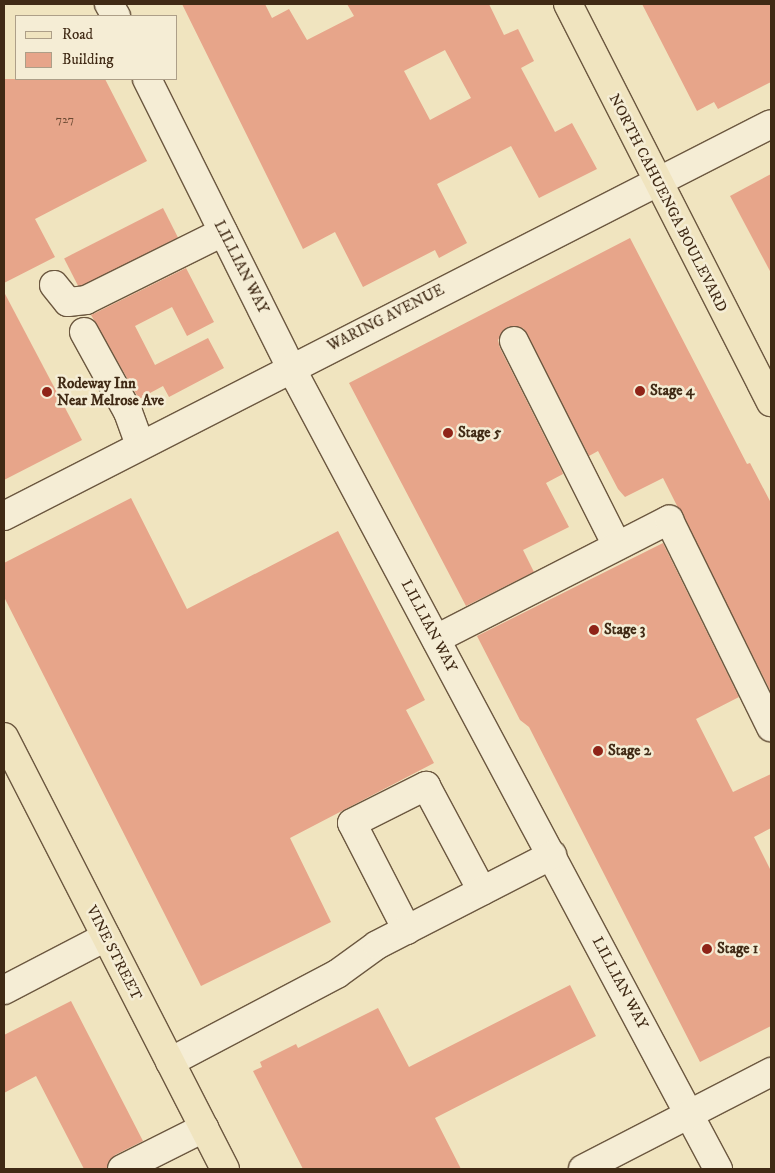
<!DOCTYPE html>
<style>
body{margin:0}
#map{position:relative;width:775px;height:1173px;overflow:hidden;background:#f0e4bf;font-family:"IM FELL DW Pica",serif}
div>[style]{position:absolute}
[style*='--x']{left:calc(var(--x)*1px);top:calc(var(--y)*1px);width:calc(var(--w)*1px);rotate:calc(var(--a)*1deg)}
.building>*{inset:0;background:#e7a58a;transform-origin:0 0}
.roads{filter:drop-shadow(1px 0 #6c5840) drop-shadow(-1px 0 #6c5840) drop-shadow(0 1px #6c5840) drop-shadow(0 -1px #6c5840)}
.minor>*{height:28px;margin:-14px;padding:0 14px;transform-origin:14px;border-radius:14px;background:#f5edd5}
.major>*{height:28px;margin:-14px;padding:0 14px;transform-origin:14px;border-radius:14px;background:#f0e4bf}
.dots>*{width:14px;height:14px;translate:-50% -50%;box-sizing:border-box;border:2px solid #f5edd5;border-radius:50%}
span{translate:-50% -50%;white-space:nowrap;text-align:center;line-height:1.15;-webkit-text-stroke:5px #f5edd5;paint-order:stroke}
.number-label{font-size:12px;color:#6a4932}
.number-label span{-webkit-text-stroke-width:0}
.street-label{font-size:15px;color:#402a15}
.poi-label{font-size:15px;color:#402a15;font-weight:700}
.left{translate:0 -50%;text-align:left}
.frame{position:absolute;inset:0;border:5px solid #402a15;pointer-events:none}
.legend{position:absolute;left:15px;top:15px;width:162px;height:65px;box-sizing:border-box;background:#f5edd5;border:1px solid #ad9f88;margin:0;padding:6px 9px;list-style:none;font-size:15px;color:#402a15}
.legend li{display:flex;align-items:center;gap:10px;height:25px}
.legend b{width:25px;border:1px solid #ad9f88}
</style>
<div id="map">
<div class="building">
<i style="clip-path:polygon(evenodd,182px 4px,265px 4px,272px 18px,289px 9px,307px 40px,354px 16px,347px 4px,489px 4px,504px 35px,518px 29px,534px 61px,521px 68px,555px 132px,572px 123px,597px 169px,539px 198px,511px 146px,437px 184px,467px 243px,439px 258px,435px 250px,363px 287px,335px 232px,303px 249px,182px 4px,445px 50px,471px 98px,430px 120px,404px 71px,445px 50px)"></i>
<i style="clip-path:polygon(642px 4px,771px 4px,771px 82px,718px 109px,714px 102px,697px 111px)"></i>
<i style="clip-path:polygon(4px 79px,105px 79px,147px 161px,35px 219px,55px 257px,4px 283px)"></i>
<i style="clip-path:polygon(771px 174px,771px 273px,730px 196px)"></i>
<i style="left:163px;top:208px;width:33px;height:111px;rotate:63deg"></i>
<i style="clip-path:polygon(630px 238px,747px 464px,750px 463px,771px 503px,771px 692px,663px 478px,625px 497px,618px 489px,598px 451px,589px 456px,523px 328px,507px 327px,498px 340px,500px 348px,562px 471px,563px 474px,546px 483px,569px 527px,523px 550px,534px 572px,466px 606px,349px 383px)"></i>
<i style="clip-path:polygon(186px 268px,214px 322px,187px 336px,172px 307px,135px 326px,155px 365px,208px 338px,224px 368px,169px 397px,163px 386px,139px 399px,91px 315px)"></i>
<i style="clip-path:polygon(4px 292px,82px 440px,4px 480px)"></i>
<i style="clip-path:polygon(131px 498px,187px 609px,338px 531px,425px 700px,406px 710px,434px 763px,290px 838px,331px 922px,201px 986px,4px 597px,4px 563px)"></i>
<i style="clip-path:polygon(663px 543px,739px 697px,696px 719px,733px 792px,771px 774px,771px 828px,754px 837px,771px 871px,771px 1026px,700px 1062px,529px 727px,520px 720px,477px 636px)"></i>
<i style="clip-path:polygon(570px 985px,596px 1036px,435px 1118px,461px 1169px,303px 1169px,253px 1071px,262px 1067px,260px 1062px,296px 1044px,298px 1048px,378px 1008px,409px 1067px)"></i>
<i style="clip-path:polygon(71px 1001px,143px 1141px,115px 1155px,107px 1169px,84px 1169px,36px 1076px,4px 1093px,4px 1035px)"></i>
</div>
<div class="roads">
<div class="minor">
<i style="--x:109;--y:4;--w:14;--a:60"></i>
<i style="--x:147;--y:79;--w:321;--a:63.5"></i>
<i style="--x:290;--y:366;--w:910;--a:61.94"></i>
<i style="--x:54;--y:285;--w:22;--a:51"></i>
<i style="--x:68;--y:302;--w:18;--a:-6"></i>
<i style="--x:86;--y:300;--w:153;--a:-26.4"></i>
<i style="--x:84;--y:332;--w:91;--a:61.2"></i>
<i style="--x:128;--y:412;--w:35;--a:70"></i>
<i style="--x:514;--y:341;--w:229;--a:63.3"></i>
<i style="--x:4;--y:516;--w:861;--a:-27.07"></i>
<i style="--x:436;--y:639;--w:262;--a:-27.1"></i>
<i style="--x:669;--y:520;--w:231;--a:63.8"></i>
<i style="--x:407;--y:930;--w:120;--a:-117.2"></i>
<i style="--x:352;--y:823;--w:83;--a:-26.6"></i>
<i style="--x:426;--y:786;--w:119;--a:61.9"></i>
<i style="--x:4;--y:990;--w:115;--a:-27.5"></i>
<i style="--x:170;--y:1062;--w:189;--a:-27.8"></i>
<i style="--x:337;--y:974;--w:49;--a:-35.9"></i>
<i style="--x:377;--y:945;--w:197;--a:-27.2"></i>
<i style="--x:122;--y:1169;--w:92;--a:-26.6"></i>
<i style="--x:583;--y:1169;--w:212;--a:-27.3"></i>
</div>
<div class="major">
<i style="--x:568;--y:4;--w:447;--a:63"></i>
<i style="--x:4;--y:737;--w:485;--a:62.9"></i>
</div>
</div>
<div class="dots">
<i style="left:640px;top:391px;background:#8f2418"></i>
<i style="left:47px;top:392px;background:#8f2418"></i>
<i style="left:448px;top:433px;background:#8f2418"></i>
<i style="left:594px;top:630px;background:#8f2418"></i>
<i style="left:598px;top:751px;background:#8f2418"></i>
<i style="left:707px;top:949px;background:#8f2418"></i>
</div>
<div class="number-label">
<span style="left:65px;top:120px">727</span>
</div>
<div class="street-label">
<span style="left:668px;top:203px;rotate:63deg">NORTH CAHUENGA BOULEVARD</span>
<span style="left:241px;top:267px;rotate:63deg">LILLIAN WAY</span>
<span style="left:386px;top:318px;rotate:-27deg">WARING AVENUE</span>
<span style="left:429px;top:626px;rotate:62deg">LILLIAN WAY</span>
<span style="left:114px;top:953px;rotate:63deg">VINE STREET</span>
<span style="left:620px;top:983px;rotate:62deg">LILLIAN WAY</span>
</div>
<div class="poi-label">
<span class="left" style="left:57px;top:392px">Rodeway Inn<br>Near Melrose Ave</span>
<span class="left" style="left:650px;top:391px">Stage 4</span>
<span class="left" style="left:458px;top:433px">Stage 5</span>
<span class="left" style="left:604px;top:630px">Stage 3</span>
<span class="left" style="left:608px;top:751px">Stage 2</span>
<span class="left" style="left:717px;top:949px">Stage 1</span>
</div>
<div class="frame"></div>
<ul class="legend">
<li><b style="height:6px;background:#f0e4bf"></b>Road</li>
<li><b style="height:14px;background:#e7a58a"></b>Building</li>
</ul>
</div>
